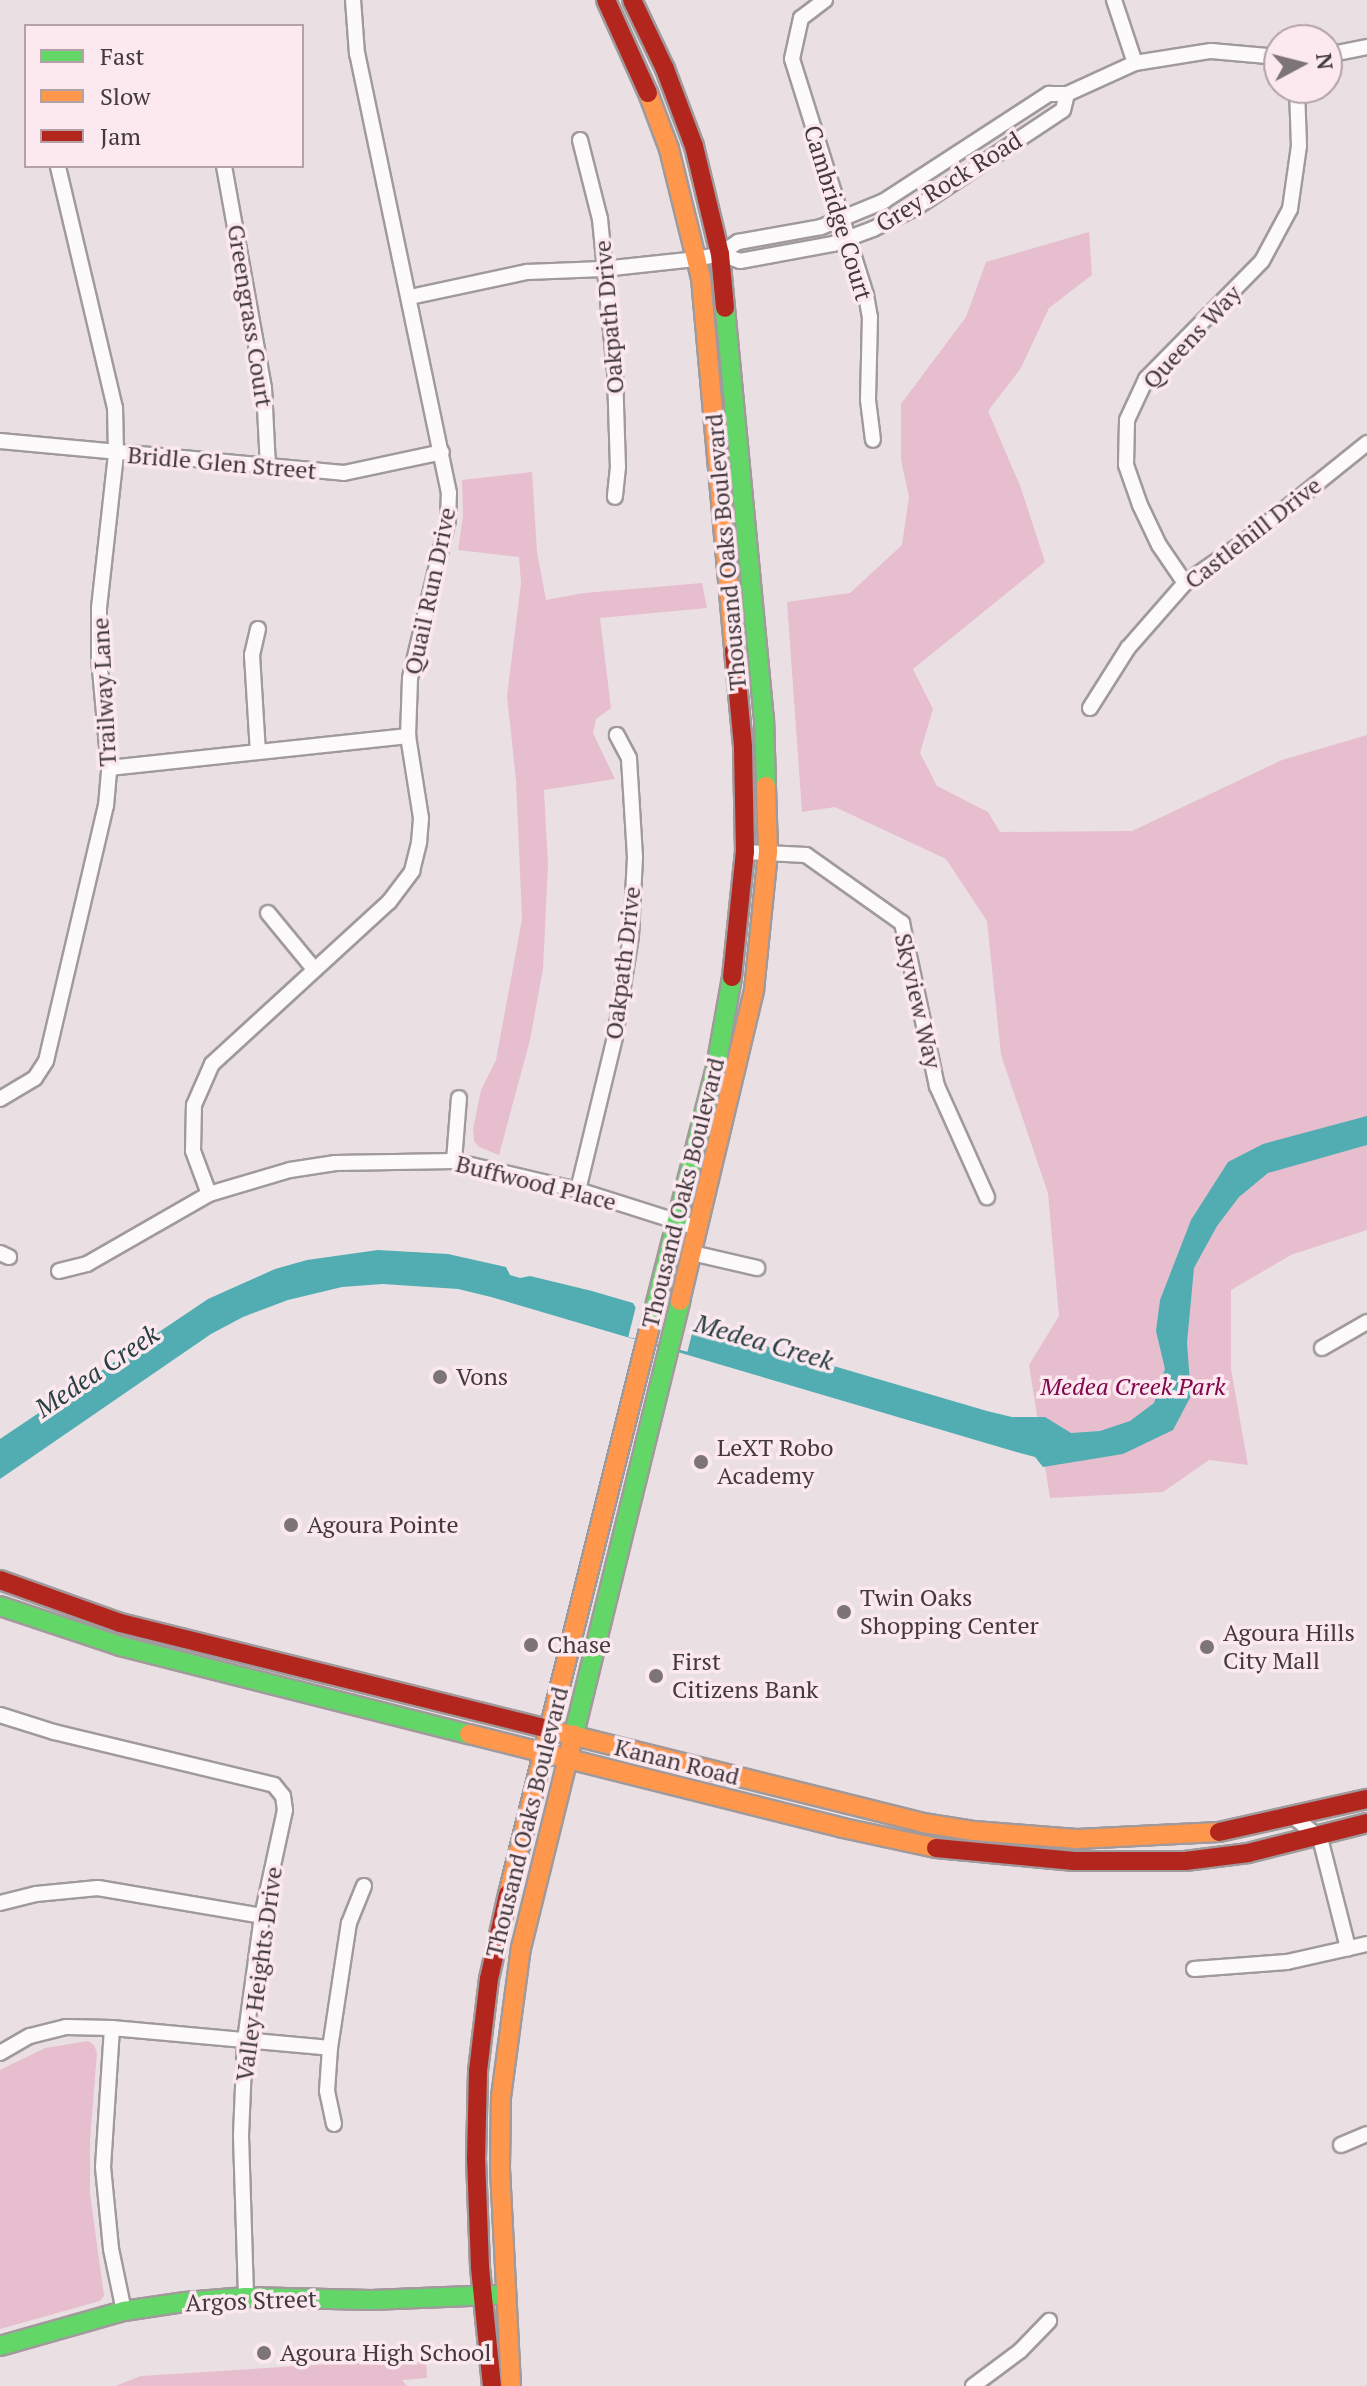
<!DOCTYPE html>
<style>
body{margin:0}
#map{position:relative;width:1367px;height:2386px;overflow:hidden;background:#eae0e3;font-family:"PT Serif",serif}
div>[style]{position:absolute}
[style*='--x']{left:calc(var(--x)*1px);top:calc(var(--y)*1px);width:calc(var(--w)*1px);rotate:calc(var(--a)*1deg)}
.green>*{inset:0;background:#e7becd}
.water>*{inset:0;background:#52adb3}
.pier>*{inset:0;background:#eae0e3;transform-origin:0 0}
.roads{filter:drop-shadow(2px 0 #a19a9c) drop-shadow(-2px 0 #a19a9c) drop-shadow(0 2px #a19a9c) drop-shadow(0 -2px #a19a9c)}
.street>*{height:14px;margin:-7px;padding:0 7px;transform-origin:7px;border-radius:7px;background:#fcfafb}
.fast>*{height:18px;margin:-9px;padding:0 9px;transform-origin:9px;border-radius:9px;background:#63d668}
.slow>*{height:18px;margin:-9px;padding:0 9px;transform-origin:9px;border-radius:9px;background:#ff974d}
.jam>*{height:18px;margin:-9px;padding:0 9px;transform-origin:9px;border-radius:9px;background:#b3261e}
.dots>*{width:22px;height:22px;translate:-50% -50%;box-sizing:border-box;border:4px solid #fce8ef;border-radius:50%}
span{translate:-50% -50%;white-space:nowrap;text-align:center;line-height:1.15;-webkit-text-stroke:7px #fce8ef;paint-order:stroke}
.street-label{font-size:24px;color:#423a3d}
.poi-label{font-size:24px;color:#423a3d}
.left{translate:0 -50%;text-align:left}
.park-label{font-size:24px;color:#81084c;font-style:italic}
.water-label{font-size:26px;color:#274042;font-style:italic}
.legend{position:absolute;left:24px;top:24px;width:280px;height:144px;box-sizing:border-box;background:#fce8ef;border:2px solid #b2a2a8;margin:0;padding:10px 14px;list-style:none;font-size:24px;color:#423a3d}
.legend li{display:flex;align-items:center;gap:16px;height:40px}
.legend b{width:40px;border:2px solid #b2a2a8}
.north{position:absolute;left:1263px;top:24px;width:80px;height:80px;box-sizing:border-box;background:#fce8ef;border:2px solid #b2a2a8;border-radius:50%;rotate:83deg;font-size:22px;font-weight:700;line-height:32px;text-align:center;color:#423a3d}
.north::after{content:'';display:block;margin:auto;width:28px;height:36px;background:#7d7477;clip-path:polygon(50% 0,100% 100%,50% 72%,0 100%)}
</style>
<div id="map">
<div class="green">
<i style="clip-path:polygon(1089px 232px,1092px 275px,1049px 308px,1021px 368px,988px 411px,1021px 488px,1045px 562px,913px 669px,933px 709px,920px 753px,937px 786px,988px 812px,1000px 832px,1132px 831px,1282px 760px,1367px 735px,1367px 1230px,1291px 1255px,1231px 1290px,1231px 1369px,1248px 1465px,1209px 1460px,1163px 1492px,1050px 1498px,1029px 1365px,1059px 1316px,1048px 1193px,1001px 1055px,987px 921px,946px 859px,835px 807px,802px 812px,787px 602px,850px 593px,902px 545px,909px 497px,901px 460px,901px 404px,966px 317px,986px 262px)"></i>
<i style="clip-path:polygon(532px 472px,537px 552px,546px 600px,584px 593px,702px 583px,707px 608px,600px 618px,611px 708px,596px 719px,593px 733px,615px 779px,544px 790px,548px 865px,543px 969px,530px 1040px,499px 1155px,479px 1147px,474px 1141px,473px 1129px,481px 1090px,496px 1060px,522px 919px,516px 780px,507px 696px,521px 583px,519px 557px,458px 550px,463px 516px,462px 480px)"></i>
<i style="clip-path:polygon(88px 2041px,94px 2045px,97px 2053px,90px 2140px,90px 2193px,104px 2296px,100px 2301px,0 2329px,0 2070px,45px 2048px)"></i>
<i style="clip-path:polygon(426px 2358px,427px 2378px,402px 2380px,407px 2386px,115px 2386px,141px 2376px)"></i>
</div>
<div class="water">
<i style="clip-path:polygon(1367px 1116px,1367px 1145px,1268px 1173px,1239px 1197px,1217px 1226px,1194px 1268px,1187px 1343px,1191px 1396px,1173px 1430px,1123px 1454px,1043px 1467px,1035px 1457px,1020px 1453px,491px 1297px,458px 1289px,383px 1284px,342px 1287px,288px 1300px,243px 1317px,211px 1334px,0 1479px,0 1439px,208px 1299px,275px 1269px,307px 1260px,378px 1250px,448px 1254px,506px 1267px,510px 1275px,520px 1278px,530px 1276px,592px 1291px,633px 1303px,636px 1308px,987px 1411px,1012px 1417px,1045px 1417px,1071px 1433px,1100px 1431px,1130px 1421px,1154px 1403px,1165px 1369px,1156px 1331px,1160px 1300px,1191px 1220px,1228px 1162px,1263px 1144px)"></i>
</div>
<div class="pier">
<i style="left:636px;top:1306px;width:61px;height:32px;rotate:14deg"></i>
</div>
<div class="roads">
<div class="street">
<i style="--x:825;--y:0;--w:30;--a:143"></i>
<i style="--x:801;--y:18;--w:42;--a:102.4"></i>
<i style="--x:792;--y:59;--w:247;--a:72.6"></i>
<i style="--x:866;--y:295;--w:22;--a:80"></i>
<i style="--x:870;--y:317;--w:83;--a:91.4"></i>
<i style="--x:868;--y:400;--w:40;--a:82.9"></i>
<i style="--x:1114;--y:0;--w:66;--a:71.6"></i>
<i style="--x:1327;--y:55;--w:41;--a:-11.3"></i>
<i style="--x:580;--y:140;--w:81;--a:75.8"></i>
<i style="--x:600;--y:219;--w:155;--a:84.4"></i>
<i style="--x:615;--y:373;--w:94;--a:88.2"></i>
<i style="--x:618;--y:467;--w:30;--a:96"></i>
<i style="--x:224;--y:166;--w:226;--a:79.8"></i>
<i style="--x:264;--y:388;--w:79;--a:87.1"></i>
<i style="--x:720;--y:254;--w:21;--a:19"></i>
<i style="--x:740;--y:261;--w:95;--a:-10.4"></i>
<i style="--x:833;--y:244;--w:43;--a:-20.6"></i>
<i style="--x:873;--y:229;--w:49;--a:-26.6"></i>
<i style="--x:917;--y:207;--w:175;--a:-33.6"></i>
<i style="--x:1063;--y:110;--w:16;--a:-76"></i>
<i style="--x:410;--y:297;--w:120;--a:-12.1"></i>
<i style="--x:527;--y:272;--w:76;--a:-2.3"></i>
<i style="--x:603;--y:269;--w:95;--a:-6.1"></i>
<i style="--x:697;--y:259;--w:24;--a:-12"></i>
<i style="--x:720;--y:254;--w:22;--a:-34"></i>
<i style="--x:738;--y:242;--w:84;--a:-10.2"></i>
<i style="--x:821;--y:227;--w:68;--a:-22.4"></i>
<i style="--x:884;--y:201;--w:197;--a:-33"></i>
<i style="--x:1049;--y:94;--w:18;--a:0"></i>
<i style="--x:1067;--y:94;--w:75;--a:-24.5"></i>
<i style="--x:1135;--y:63;--w:77;--a:-9"></i>
<i style="--x:1211;--y:51;--w:68;--a:5"></i>
<i style="--x:0;--y:441;--w:345;--a:5.3"></i>
<i style="--x:344;--y:473;--w:100;--a:-12.1"></i>
<i style="--x:1185;--y:583;--w:46;--a:-124.4"></i>
<i style="--x:1159;--y:545;--w:44;--a:-115.4"></i>
<i style="--x:1140;--y:505;--w:42;--a:-109.3"></i>
<i style="--x:1126;--y:465;--w:45;--a:-88.7"></i>
<i style="--x:1127;--y:420;--w:45;--a:-65.1"></i>
<i style="--x:1146;--y:379;--w:165;--a:-45.5"></i>
<i style="--x:1262;--y:261;--w:59;--a:-61.7"></i>
<i style="--x:1290;--y:209;--w:64;--a:-81.9"></i>
<i style="--x:1299;--y:146;--w:58;--a:-92"></i>
<i style="--x:258;--y:629;--w:27;--a:103"></i>
<i style="--x:252;--y:655;--w:97;--a:86.5"></i>
<i style="--x:1090;--y:708;--w:71;--a:-57.7"></i>
<i style="--x:1128;--y:648;--w:86;--a:-48.8"></i>
<i style="--x:1185;--y:583;--w:72;--a:-34.8"></i>
<i style="--x:1244;--y:542;--w:158;--a:-38.8"></i>
<i style="--x:109;--y:768;--w:301;--a:-6.1"></i>
<i style="--x:745;--y:852;--w:61;--a:2.8"></i>
<i style="--x:806;--y:855;--w:118;--a:35.3"></i>
<i style="--x:902;--y:923;--w:167;--a:77.9"></i>
<i style="--x:937;--y:1086;--w:122;--a:65.8"></i>
<i style="--x:268;--y:913;--w:72;--a:50.6"></i>
<i style="--x:0;--y:1099;--w:41;--a:-31"></i>
<i style="--x:35;--y:1078;--w:20;--a:-57"></i>
<i style="--x:46;--y:1061;--w:262;--a:-76.8"></i>
<i style="--x:106;--y:806;--w:38;--a:-85"></i>
<i style="--x:109;--y:768;--w:109;--a:-95.2"></i>
<i style="--x:99;--y:659;--w:51;--a:-90"></i>
<i style="--x:99;--y:608;--w:155;--a:-83.7"></i>
<i style="--x:116;--y:454;--w:46;--a:-91.2"></i>
<i style="--x:115;--y:408;--w:249;--a:-103.3"></i>
<i style="--x:454;--y:1161;--w:63;--a:-85.5"></i>
<i style="--x:578;--y:1190;--w:157;--a:-76.4"></i>
<i style="--x:615;--y:1037;--w:102;--a:-81"></i>
<i style="--x:631;--y:936;--w:79;--a:-87.1"></i>
<i style="--x:635;--y:857;--w:99;--a:-93.5"></i>
<i style="--x:629;--y:758;--w:26;--a:-118"></i>
<i style="--x:209;--y:1194;--w:46;--a:-110.4"></i>
<i style="--x:193;--y:1151;--w:46;--a:-88.8"></i>
<i style="--x:194;--y:1105;--w:45;--a:-66.3"></i>
<i style="--x:212;--y:1064;--w:240;--a:-42.5"></i>
<i style="--x:389;--y:902;--w:39;--a:-53"></i>
<i style="--x:412;--y:871;--w:30;--a:-76"></i>
<i style="--x:419;--y:842;--w:24;--a:-85"></i>
<i style="--x:421;--y:818;--w:83;--a:-99"></i>
<i style="--x:408;--y:736;--w:58;--a:-88"></i>
<i style="--x:410;--y:678;--w:163;--a:-76.5"></i>
<i style="--x:448;--y:520;--w:27;--a:-88"></i>
<i style="--x:449;--y:493;--w:449;--a:-101.8"></i>
<i style="--x:357;--y:54;--w:54;--a:-94.2"></i>
<i style="--x:0;--y:1253;--w:10;--a:24"></i>
<i style="--x:692;--y:1253;--w:67;--a:13"></i>
<i style="--x:59;--y:1271;--w:29;--a:-14"></i>
<i style="--x:87;--y:1264;--w:141;--a:-29.8"></i>
<i style="--x:209;--y:1194;--w:84;--a:-16.5"></i>
<i style="--x:290;--y:1170;--w:46;--a:-8.8"></i>
<i style="--x:335;--y:1163;--w:119;--a:-1"></i>
<i style="--x:454;--y:1161;--w:127;--a:13.2"></i>
<i style="--x:578;--y:1190;--w:126;--a:17.6"></i>
<i style="--x:1322;--y:1348;--w:52;--a:-30"></i>
<i style="--x:0;--y:1715;--w:57;--a:17.5"></i>
<i style="--x:54;--y:1732;--w:226;--a:13.5"></i>
<i style="--x:274;--y:1785;--w:14;--a:51"></i>
<i style="--x:283;--y:1796;--w:14;--a:82"></i>
<i style="--x:285;--y:1810;--w:108;--a:102.2"></i>
<i style="--x:262;--y:1916;--w:125;--a:97.8"></i>
<i style="--x:245;--y:2040;--w:96;--a:92.4"></i>
<i style="--x:241;--y:2136;--w:161;--a:88.2"></i>
<i style="--x:1295;--y:1818;--w:32;--a:39"></i>
<i style="--x:1320;--y:1838;--w:114;--a:75.7"></i>
<i style="--x:0;--y:1903;--w:37;--a:-14"></i>
<i style="--x:36;--y:1894;--w:62;--a:-5.5"></i>
<i style="--x:98;--y:1888;--w:166;--a:9.7"></i>
<i style="--x:1194;--y:1969;--w:93;--a:-4.3"></i>
<i style="--x:1287;--y:1962;--w:82;--a:-12.7"></i>
<i style="--x:112;--y:2028;--w:139;--a:93.7"></i>
<i style="--x:103;--y:2167;--w:82;--a:84.4"></i>
<i style="--x:111;--y:2249;--w:63;--a:78.2"></i>
<i style="--x:0;--y:2053;--w:34;--a:-30"></i>
<i style="--x:30;--y:2036;--w:37;--a:-14"></i>
<i style="--x:66;--y:2027;--w:46;--a:1.2"></i>
<i style="--x:112;--y:2028;--w:219;--a:5.2"></i>
<i style="--x:334;--y:2124;--w:34;--a:-102"></i>
<i style="--x:327;--y:2091;--w:43;--a:-86"></i>
<i style="--x:330;--y:2048;--w:126;--a:-81.4"></i>
<i style="--x:349;--y:1923;--w:40;--a:-68"></i>
<i style="--x:1341;--y:2145;--w:28;--a:-23"></i>
<i style="--x:973;--y:2386;--w:59;--a:-36.7"></i>
<i style="--x:1020;--y:2351;--w:42;--a:-46"></i>
</div>
<div class="fast">
<i style="--x:725;--y:308;--w:411;--a:84.6"></i>
<i style="--x:764;--y:717;--w:69;--a:88.3"></i>
<i style="--x:649;--y:1330;--w:271;--a:-75.7"></i>
<i style="--x:716;--y:1067;--w:91;--a:-79.9"></i>
<i style="--x:0;--y:1606;--w:126;--a:18.4"></i>
<i style="--x:120;--y:1646;--w:360;--a:14.2"></i>
<i style="--x:574;--y:1734;--w:446;--a:-76.2"></i>
<i style="--x:0;--y:2346;--w:129;--a:-15.8"></i>
<i style="--x:124;--y:2311;--w:62;--a:-8.4"></i>
<i style="--x:185;--y:2302;--w:61;--a:-4.7"></i>
<i style="--x:246;--y:2297;--w:125;--a:1.4"></i>
<i style="--x:371;--y:2300;--w:124;--a:-2.3"></i>
</div>
<div class="slow">
<i style="--x:648;--y:93;--w:60;--a:69.4"></i>
<i style="--x:669;--y:149;--w:133;--a:76.1"></i>
<i style="--x:701;--y:278;--w:373;--a:84.9"></i>
<i style="--x:680;--y:1301;--w:320;--a:-76.6"></i>
<i style="--x:754;--y:990;--w:140;--a:-84.2"></i>
<i style="--x:768;--y:851;--w:65;--a:-91.8"></i>
<i style="--x:547;--y:1729;--w:388;--a:14"></i>
<i style="--x:923;--y:1823;--w:52;--a:8.9"></i>
<i style="--x:974;--y:1831;--w:103;--a:4.4"></i>
<i style="--x:1077;--y:1839;--w:142;--a:-2.8"></i>
<i style="--x:469;--y:1734;--w:386;--a:14.1"></i>
<i style="--x:843;--y:1828;--w:95;--a:12.1"></i>
<i style="--x:508;--y:1894;--w:581;--a:-75.96"></i>
<i style="--x:511;--y:2386;--w:219;--a:-92.9"></i>
<i style="--x:500;--y:2167;--w:70;--a:-89.2"></i>
<i style="--x:501;--y:2097;--w:150;--a:-82.4"></i>
<i style="--x:521;--y:1948;--w:220;--a:-76.1"></i>
</div>
<div class="jam">
<i style="--x:606;--y:0;--w:102;--a:65.7"></i>
<i style="--x:632;--y:0;--w:76;--a:64.4"></i>
<i style="--x:665;--y:69;--w:82;--a:69.4"></i>
<i style="--x:694;--y:146;--w:111;--a:76.5"></i>
<i style="--x:720;--y:254;--w:54;--a:84.7"></i>
<i style="--x:732;--y:977;--w:126;--a:-84.1"></i>
<i style="--x:745;--y:852;--w:106;--a:-91.1"></i>
<i style="--x:743;--y:746;--w:96;--a:-95.4"></i>
<i style="--x:0;--y:1580;--w:127;--a:19.7"></i>
<i style="--x:120;--y:1623;--w:440;--a:13.9"></i>
<i style="--x:1219;--y:1832;--w:152;--a:-12.6"></i>
<i style="--x:936;--y:1848;--w:139;--a:5.4"></i>
<i style="--x:1074;--y:1861;--w:111;--a:0"></i>
<i style="--x:1185;--y:1861;--w:64;--a:-7.2"></i>
<i style="--x:1248;--y:1853;--w:123;--a:-14.1"></i>
<i style="--x:492;--y:2386;--w:120;--a:-95.8"></i>
<i style="--x:480;--y:2267;--w:107;--a:-92.1"></i>
<i style="--x:476;--y:2160;--w:89;--a:-88.7"></i>
<i style="--x:478;--y:2071;--w:93;--a:-83.2"></i>
<i style="--x:489;--y:1979;--w:87;--a:-77.4"></i>
</div>
</div>
<div class="dots">
<i style="left:440px;top:1377px;background:#7d7477"></i>
<i style="left:701px;top:1462px;background:#7d7477"></i>
<i style="left:291px;top:1525px;background:#7d7477"></i>
<i style="left:844px;top:1612px;background:#7d7477"></i>
<i style="left:531px;top:1645px;background:#7d7477"></i>
<i style="left:1207px;top:1647px;background:#7d7477"></i>
<i style="left:656px;top:1676px;background:#7d7477"></i>
<i style="left:264px;top:2353px;background:#7d7477"></i>
</div>
<div class="street-label">
<span style="left:949px;top:182px;rotate:-32deg">Grey Rock Road</span>
<span style="left:838px;top:213px;rotate:73deg">Cambridge Court</span>
<span style="left:250px;top:316px;rotate:81deg">Greengrass Court</span>
<span style="left:609px;top:317px;rotate:-95deg">Oakpath Drive</span>
<span style="left:1192px;top:337px;rotate:-47deg">Queens Way</span>
<span style="left:222px;top:463px;rotate:5deg">Bridle Glen Street</span>
<span style="left:1253px;top:533px;rotate:-38deg">Castlehill Drive</span>
<span style="left:726px;top:552px;rotate:-95deg">Thousand Oaks Boulevard</span>
<span style="left:430px;top:591px;rotate:-78deg">Quail Run Drive</span>
<span style="left:104px;top:692px;rotate:-93deg">Trailway Lane</span>
<span style="left:623px;top:963px;rotate:-83deg">Oakpath Drive</span>
<span style="left:918px;top:1001px;rotate:77deg">Skyview Way</span>
<span style="left:536px;top:1183px;rotate:14deg">Buffwood Place</span>
<span style="left:683px;top:1193px;rotate:-76deg">Thousand Oaks Boulevard</span>
<span style="left:677px;top:1762px;rotate:14deg">Kanan Road</span>
<span style="left:527px;top:1822px;rotate:-76deg">Thousand Oaks Boulevard</span>
<span style="left:259px;top:1974px;rotate:-82deg">Valley Heights Drive</span>
<span style="left:251px;top:2301px;rotate:-2deg">Argos Street</span>
</div>
<div class="poi-label">
<span class="left" style="left:456px;top:1377px">Vons</span>
<span class="left" style="left:717px;top:1462px">LeXT Robo<br>Academy</span>
<span class="left" style="left:307px;top:1525px">Agoura Pointe</span>
<span class="left" style="left:860px;top:1612px">Twin Oaks<br>Shopping Center</span>
<span class="left" style="left:1223px;top:1647px">Agoura Hills<br>City Mall</span>
<span class="left" style="left:547px;top:1645px">Chase</span>
<span class="left" style="left:672px;top:1676px">First<br>Citizens Bank</span>
<span class="left" style="left:280px;top:2353px">Agoura High School</span>
</div>
<div class="park-label">
<span style="left:1133px;top:1387px">Medea Creek Park</span>
</div>
<div class="water-label">
<span style="left:764px;top:1342px;rotate:16deg">Medea Creek</span>
<span style="left:97px;top:1371px;rotate:-34deg">Medea Creek</span>
</div>
<ul class="legend">
<li><b style="height:10px;background:#63d668"></b>Fast</li>
<li><b style="height:10px;background:#ff974d"></b>Slow</li>
<li><b style="height:10px;background:#b3261e"></b>Jam</li>
</ul>
<div class="north">N</div>
</div>
